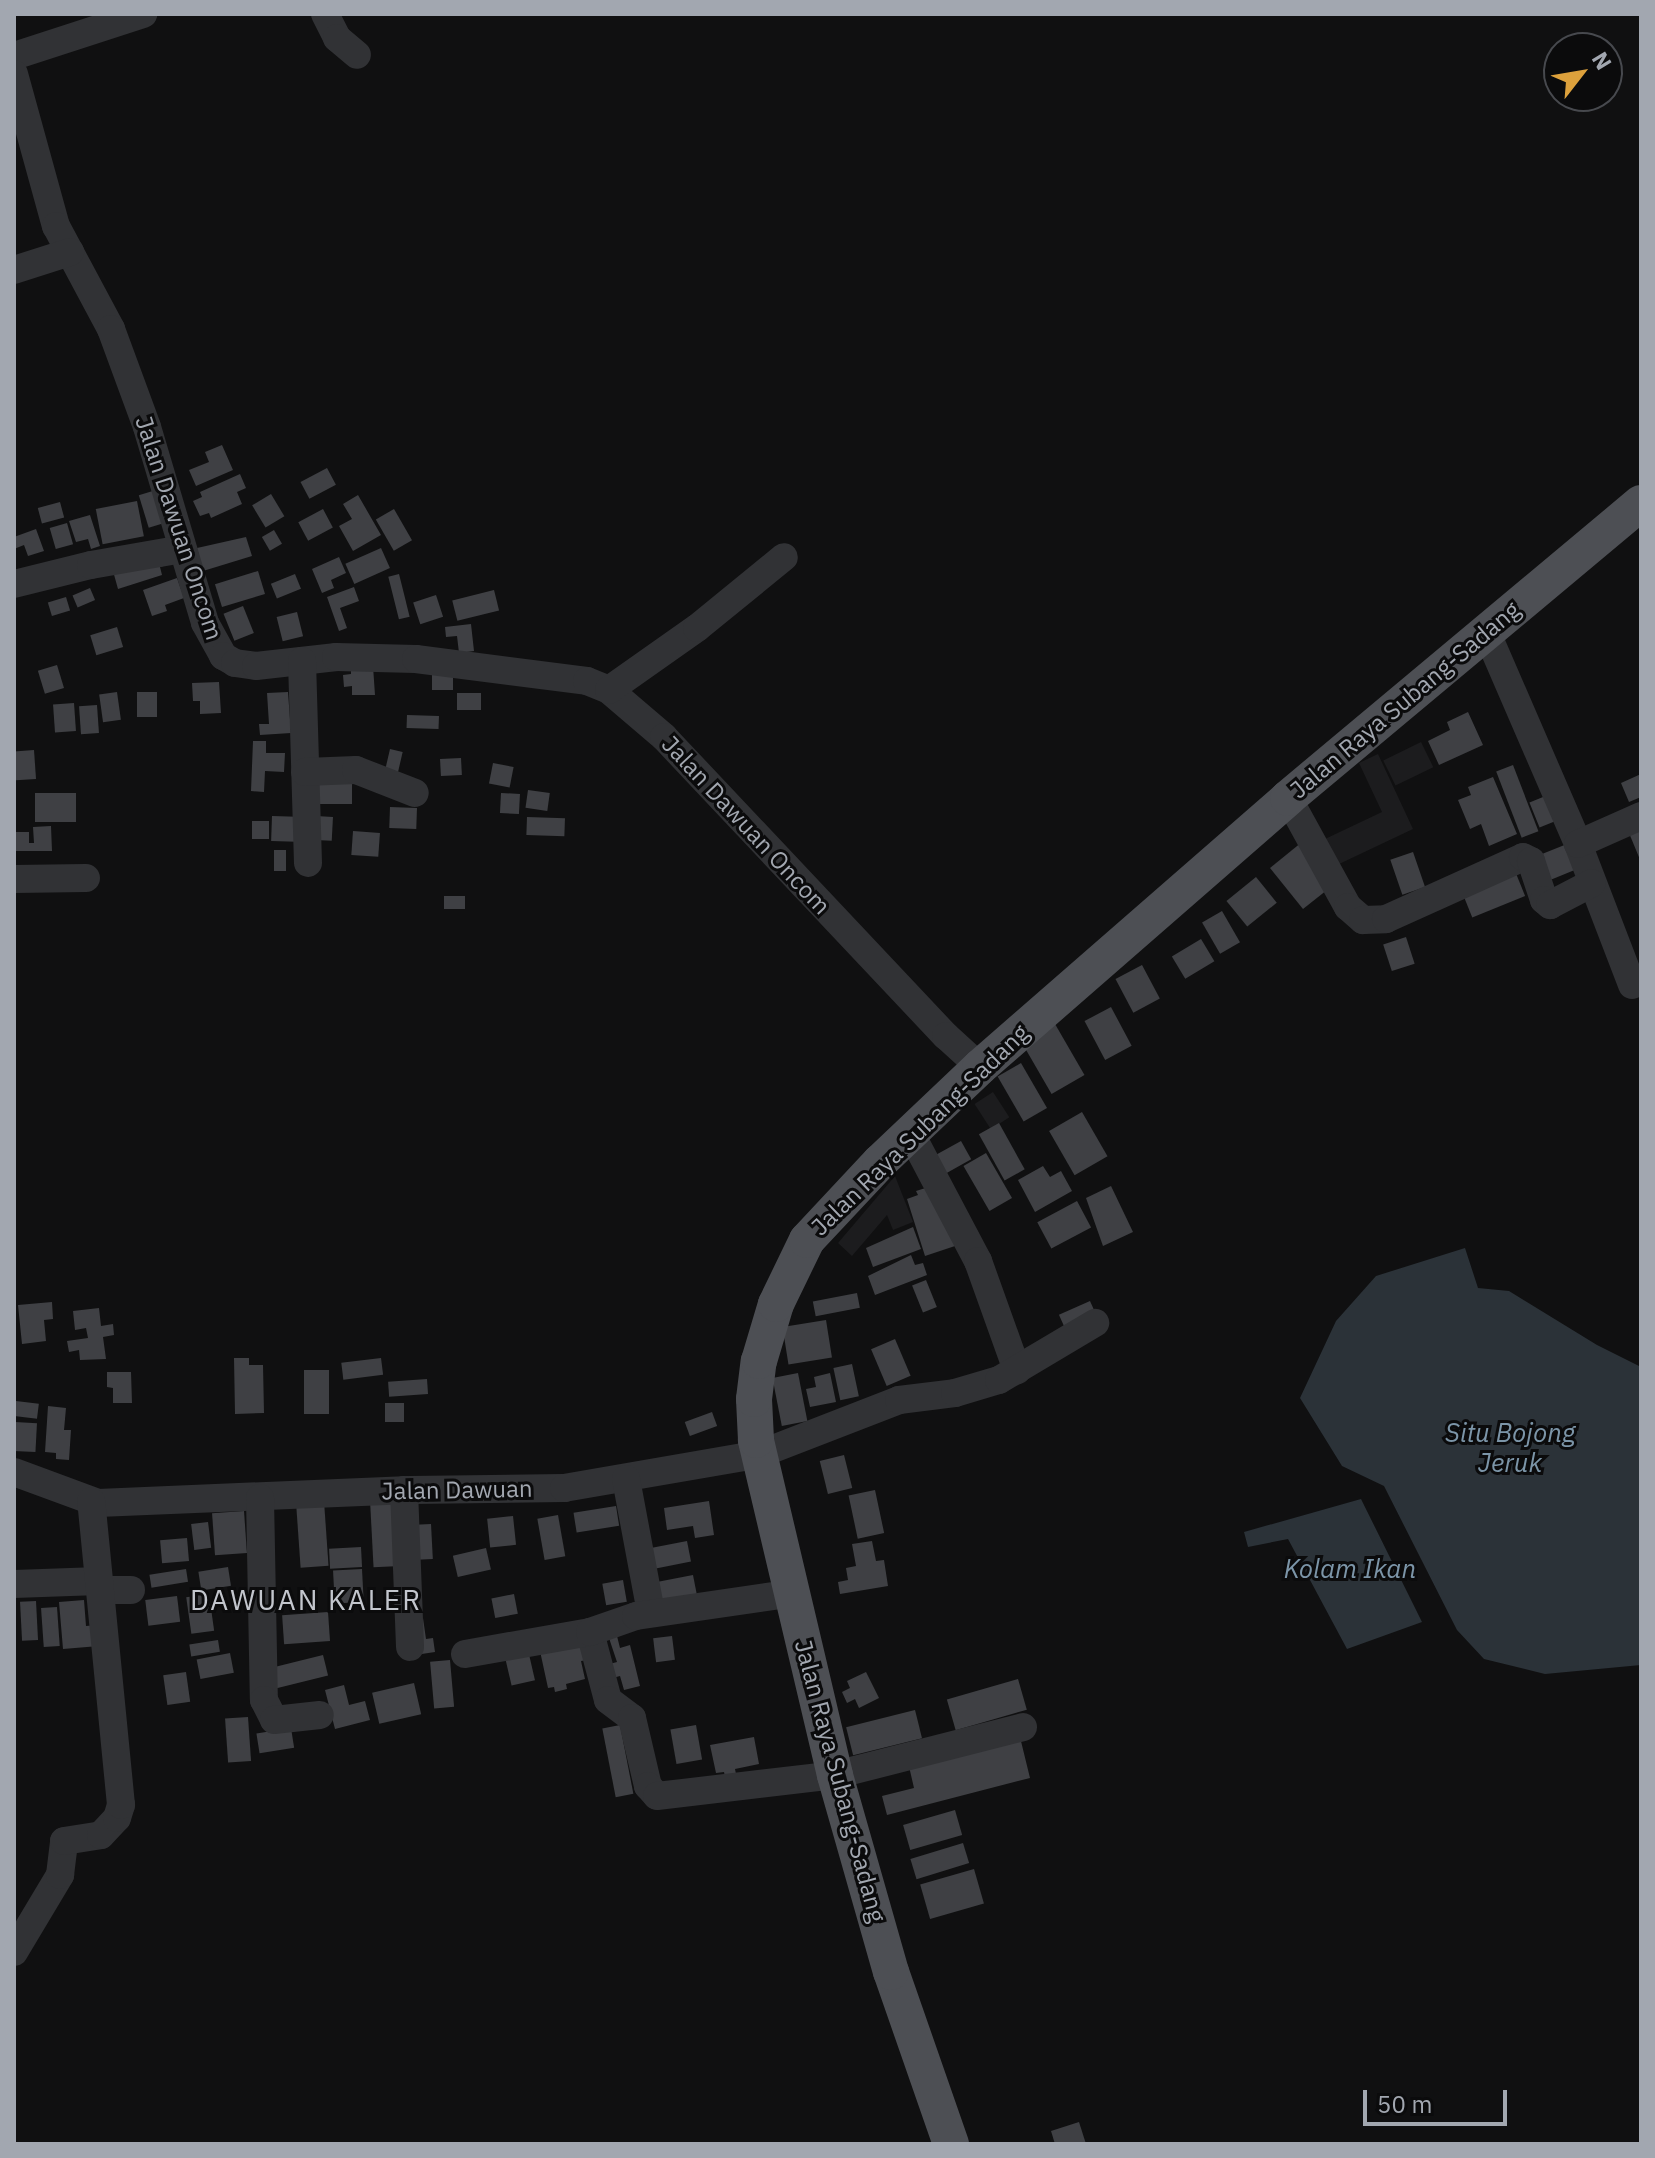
<!DOCTYPE html>
<style>
body{margin:0}
#map{position:relative;width:1655px;height:2158px;overflow:hidden;background:#101011;font-family:"IBM Plex Sans",sans-serif}
div>[style]{position:absolute}
[style*='--x']{left:calc(var(--x)*1px);top:calc(var(--y)*1px);width:calc(var(--w)*1px);rotate:calc(var(--a)*1deg)}
.built>*{inset:0;background:#1c1c1e;transform-origin:0 0}
.water>*{inset:0;background:#2b3238}
.building>*{inset:0;background:#3f4044;transform-origin:0 0}
.minor>*{height:28px;margin:-14px;padding:0 14px;transform-origin:14px;border-radius:14px;background:#313235}
.major>*{height:36px;margin:-18px;padding:0 18px;transform-origin:18px;border-radius:18px;background:#4d4f54}
span{translate:-50% -50%;white-space:nowrap;text-align:center;line-height:1.15;-webkit-text-stroke:6px #0b0b0c;paint-order:stroke}
.street-label{font-size:24px;color:#a2a7b0}
.water-label{font-size:26px;color:#7c95a8;font-style:italic}
.quarter-label{font-size:28px;color:#c3c6cd;letter-spacing:2px}
.frame{position:absolute;inset:0;border:16px solid #a2a7b0;pointer-events:none}
.north{position:absolute;left:1543px;top:32px;width:80px;height:80px;box-sizing:border-box;background:#0b0b0c;border:2px solid #47494e;border-radius:50%;rotate:59deg;font-size:22px;font-weight:700;line-height:32px;text-align:center;color:#a2a7b0}
.north::after{content:'';display:block;margin:auto;width:28px;height:36px;background:#dda13c;clip-path:polygon(50% 0,100% 100%,50% 72%,0 100%)}
.scale{position:absolute;left:1363px;top:2090px;width:144px;height:36px;box-sizing:border-box;border:4px solid #a2a7b0;border-top:0;padding-left:10px;font-size:24px;line-height:28px;white-space:nowrap;color:#a2a7b0;-webkit-text-stroke:6px #0b0b0c;paint-order:stroke}
</style>
<div id="map">
<div class="built">
<i style="left:1421px;top:742px;width:28px;height:42px;rotate:64deg"></i>
<i style="clip-path:polygon(1378px 754px,1413px 829px,1337px 865px,1325px 839px,1382px 812px,1359px 763px)"></i>
<i style="left:993px;top:1092px;width:30px;height:22px;rotate:57deg"></i>
<i style="clip-path:polygon(895px 1176px,913px 1222px,893px 1230px,887px 1215px,852px 1256px,838px 1243px)"></i>
</div>
<div class="water">
<i style="clip-path:polygon(1465px 1248px,1478px 1288px,1509px 1291px,1597px 1345px,1641px 1367px,1641px 1665px,1545px 1674px,1484px 1659px,1457px 1630px,1384px 1486px,1342px 1466px,1300px 1398px,1336px 1321px,1376px 1276px)"></i>
<i style="clip-path:polygon(1361px 1499px,1422px 1622px,1347px 1649px,1288px 1539px,1248px 1547px,1244px 1532px)"></i>
</div>
<div class="building">
<i style="clip-path:polygon(222px 445px,233px 470px,196px 486px,189px 470px,209px 462px,205px 452px)"></i>
<i style="left:327px;top:468px;width:19px;height:30px;rotate:62deg"></i>
<i style="clip-path:polygon(240px 474px,246px 488px,237px 492px,242px 504px,211px 518px,209px 513px,200px 516px,193px 501px,202px 497px,200px 492px)"></i>
<i style="left:156px;top:490px;width:34px;height:18px;rotate:73deg"></i>
<i style="left:271px;top:494px;width:26px;height:22px;rotate:59deg"></i>
<i style="clip-path:polygon(358px 495px,381px 535px,353px 551px,339px 526px,352px 519px,343px 504px)"></i>
<i style="left:137px;top:501px;width:36px;height:42px;rotate:79deg"></i>
<i style="left:60px;top:502px;width:16px;height:23px;rotate:75deg"></i>
<i style="left:323px;top:509px;width:21px;height:28px;rotate:62deg"></i>
<i style="left:394px;top:509px;width:36px;height:21px;rotate:60deg"></i>
<i style="clip-path:polygon(90px 515px,100px 546px,91px 549px,88px 539px,76px 542px,69px 521px)"></i>
<i style="left:67px;top:523px;width:22px;height:18px;rotate:74deg"></i>
<i style="clip-path:polygon(36px 529px,44px 551px,28px 556px,24px 545px,14px 549px,14px 537px)"></i>
<i style="left:274px;top:530px;width:16px;height:14px;rotate:60deg"></i>
<i style="clip-path:polygon(246px 537px,252px 556px,203px 571px,197px 548px)"></i>
<i style="left:381px;top:548px;width:22px;height:39px;rotate:66deg"></i>
<i style="clip-path:polygon(339px 557px,346px 573px,331px 580px,334px 588px,322px 593px,312px 569px)"></i>
<i style="clip-path:polygon(174px 563px,160px 567px,162px 575px,118px 589px,113px 571px)"></i>
<i style="left:258px;top:571px;width:24px;height:45px;rotate:73deg"></i>
<i style="left:295px;top:574px;width:16px;height:26px;rotate:68deg"></i>
<i style="left:399px;top:574px;width:44px;height:11px;rotate:76deg"></i>
<i style="clip-path:polygon(177px 578px,184px 598px,165px 605px,167px 611px,152px 616px,143px 590px)"></i>
<i style="clip-path:polygon(354px 587px,359px 601px,340px 608px,347px 628px,339px 631px,327px 597px)"></i>
<i style="left:90px;top:588px;width:13px;height:19px;rotate:67deg"></i>
<i style="left:494px;top:590px;width:21px;height:43px;rotate:76deg"></i>
<i style="left:436px;top:595px;width:23px;height:24px;rotate:72deg"></i>
<i style="left:66px;top:597px;width:14px;height:19px;rotate:73deg"></i>
<i style="left:243px;top:606px;width:29px;height:21px;rotate:68deg"></i>
<i style="left:297px;top:612px;width:25px;height:21px;rotate:76deg"></i>
<i style="clip-path:polygon(471px 624px,474px 651px,459px 653px,457px 636px,446px 637px,445px 627px)"></i>
<i style="left:117px;top:627px;width:21px;height:28px;rotate:73deg"></i>
<i style="left:57px;top:665px;width:24px;height:20px;rotate:73deg"></i>
<i style="clip-path:polygon(373px 666px,375px 695px,352px 695px,352px 686px,344px 687px,343px 675px,351px 674px,351px 667px)"></i>
<i style="left:432px;top:673px;width:21px;height:17px"></i>
<i style="clip-path:polygon(219px 682px,221px 713px,200px 714px,200px 701px,193px 701px,192px 683px)"></i>
<i style="left:117px;top:692px;width:28px;height:18px;rotate:82deg"></i>
<i style="left:137px;top:692px;width:20px;height:25px"></i>
<i style="clip-path:polygon(288px 692px,291px 733px,260px 735px,259px 724px,269px 724px,267px 693px)"></i>
<i style="left:481px;top:693px;width:17px;height:24px;rotate:90deg"></i>
<i style="left:74px;top:703px;width:28px;height:21px;rotate:86deg"></i>
<i style="left:97px;top:705px;width:28px;height:18px;rotate:86deg"></i>
<i style="clip-path:polygon(1468px 712px,1483px 745px,1439px 765px,1428px 741px,1450px 730px,1447px 722px)"></i>
<i style="left:407px;top:715px;width:32px;height:13px;rotate:2deg"></i>
<i style="clip-path:polygon(253px 741px,266px 741px,266px 753px,285px 753px,284px 772px,265px 771px,264px 792px,251px 791px)"></i>
<i style="left:390px;top:749px;width:13px;height:26px;rotate:13deg"></i>
<i style="left:34px;top:750px;width:29px;height:20px;rotate:86deg"></i>
<i style="left:461px;top:758px;width:17px;height:21px;rotate:87deg"></i>
<i style="left:493px;top:763px;width:21px;height:21px;rotate:11deg"></i>
<i style="left:1513px;top:765px;width:71px;height:18px;rotate:69deg"></i>
<i style="clip-path:polygon(1641px 774px,1641px 797px,1629px 802px,1621px 783px)"></i>
<i style="clip-path:polygon(352px 777px,352px 804px,310px 804px,310px 784px)"></i>
<i style="clip-path:polygon(1493px 777px,1517px 834px,1489px 846px,1481px 824px,1470px 829px,1458px 800px,1471px 795px,1468px 787px)"></i>
<i style="left:528px;top:790px;width:22px;height:18px;rotate:8deg"></i>
<i style="left:35px;top:793px;width:41px;height:29px"></i>
<i style="left:501px;top:793px;width:19px;height:20px;rotate:3deg"></i>
<i style="left:1548px;top:795px;width:27px;height:20px;rotate:68deg"></i>
<i style="left:390px;top:807px;width:27px;height:21px;rotate:2deg"></i>
<i style="left:272px;top:816px;width:25px;height:25px;rotate:2deg"></i>
<i style="left:316px;top:816px;width:17px;height:24px;rotate:3deg"></i>
<i style="left:527px;top:817px;width:38px;height:18px;rotate:2deg"></i>
<i style="left:252px;top:821px;width:17px;height:18px"></i>
<i style="clip-path:polygon(51px 826px,52px 851px,14px 851px,14px 832px,29px 832px,29px 843px,34px 843px,33px 827px)"></i>
<i style="clip-path:polygon(1641px 828px,1641px 862px,1629px 833px)"></i>
<i style="left:353px;top:831px;width:27px;height:24px;rotate:4deg"></i>
<i style="clip-path:polygon(1302px 842px,1327px 890px,1303px 909px,1270px 868px)"></i>
<i style="left:1567px;top:844px;width:27px;height:31px;rotate:68deg"></i>
<i style="left:274px;top:850px;width:12px;height:21px"></i>
<i style="left:1413px;top:852px;width:37px;height:24px;rotate:71deg"></i>
<i style="left:1515px;top:871px;width:27px;height:57px;rotate:68deg"></i>
<i style="left:1256px;top:877px;width:33px;height:38px;rotate:51deg"></i>
<i style="left:444px;top:896px;width:21px;height:13px"></i>
<i style="left:1222px;top:911px;width:36px;height:23px;rotate:60deg"></i>
<i style="left:1406px;top:937px;width:28px;height:24px;rotate:72deg"></i>
<i style="left:1201px;top:939px;width:26px;height:34px;rotate:59deg"></i>
<i style="left:1142px;top:965px;width:38px;height:30px;rotate:62deg"></i>
<i style="left:1111px;top:1007px;width:44px;height:30px;rotate:62deg"></i>
<i style="left:1055px;top:1024px;width:59px;height:38px;rotate:60deg"></i>
<i style="left:1021px;top:1063px;width:52px;height:27px;rotate:60deg"></i>
<i style="left:1082px;top:1112px;width:51px;height:38px;rotate:60deg"></i>
<i style="left:999px;top:1123px;width:53px;height:23px;rotate:61deg"></i>
<i style="left:961px;top:1141px;width:21px;height:29px;rotate:61deg"></i>
<i style="left:986px;top:1153px;width:52px;height:26px;rotate:60deg"></i>
<i style="clip-path:polygon(1043px 1166px,1050px 1177px,1061px 1171px,1072px 1191px,1035px 1212px,1018px 1180px)"></i>
<i style="clip-path:polygon(935px 1185px,964px 1243px,925px 1256px,907px 1199px,918px 1195px,916px 1191px)"></i>
<i style="clip-path:polygon(1111px 1186px,1133px 1232px,1103px 1246px,1086px 1198px)"></i>
<i style="left:1077px;top:1201px;width:30px;height:45px;rotate:62deg"></i>
<i style="clip-path:polygon(913px 1227px,921px 1249px,873px 1267px,866px 1248px)"></i>
<i style="clip-path:polygon(911px 1255px,915px 1265px,923px 1263px,927px 1275px,875px 1295px,868px 1276px)"></i>
<i style="left:926px;top:1280px;width:29px;height:15px;rotate:68deg"></i>
<i style="left:857px;top:1293px;width:15px;height:45px;rotate:79deg"></i>
<i style="left:1090px;top:1301px;width:17px;height:34px;rotate:66deg"></i>
<i style="clip-path:polygon(52px 1302px,53px 1319px,44px 1320px,46px 1341px,22px 1344px,18px 1305px)"></i>
<i style="clip-path:polygon(99px 1308px,101px 1326px,113px 1324px,114px 1335px,103px 1337px,106px 1359px,80px 1360px,79px 1350px,69px 1352px,67px 1341px,88px 1338px,86px 1328px,75px 1330px,73px 1311px)"></i>
<i style="left:826px;top:1320px;width:38px;height:44px;rotate:81deg"></i>
<i style="left:895px;top:1339px;width:40px;height:26px;rotate:67deg"></i>
<i style="clip-path:polygon(234px 1358px,249px 1358px,249px 1365px,263px 1365px,264px 1413px,235px 1414px)"></i>
<i style="left:381px;top:1358px;width:17px;height:40px;rotate:83deg"></i>
<i style="left:852px;top:1364px;width:33px;height:19px;rotate:78deg"></i>
<i style="left:304px;top:1370px;width:25px;height:44px"></i>
<i style="clip-path:polygon(107px 1372px,131px 1372px,132px 1403px,113px 1403px,113px 1388px,107px 1387px)"></i>
<i style="left:798px;top:1373px;width:49px;height:26px;rotate:79deg"></i>
<i style="clip-path:polygon(830px 1373px,836px 1402px,810px 1407px,806px 1389px,816px 1387px,814px 1377px)"></i>
<i style="left:427px;top:1379px;width:15px;height:39px;rotate:86deg"></i>
<i style="left:16px;top:1401px;width:23px;height:15px;rotate:7deg"></i>
<i style="left:404px;top:1403px;width:19px;height:19px;rotate:90deg"></i>
<i style="clip-path:polygon(48px 1406px,66px 1408px,64px 1430px,71px 1430px,69px 1460px,56px 1459px,56px 1453px,45px 1452px)"></i>
<i style="left:712px;top:1412px;width:15px;height:29px;rotate:70deg"></i>
<i style="left:15px;top:1422px;width:22px;height:29px;rotate:3deg"></i>
<i style="left:844px;top:1455px;width:34px;height:25px;rotate:76deg"></i>
<i style="left:875px;top:1490px;width:44px;height:27px;rotate:78deg"></i>
<i style="left:397px;top:1499px;width:67px;height:27px;rotate:87deg"></i>
<i style="left:324px;top:1501px;width:65px;height:28px;rotate:86deg"></i>
<i style="clip-path:polygon(709px 1501px,714px 1535px,695px 1538px,693px 1526px,667px 1530px,664px 1508px)"></i>
<i style="left:616px;top:1506px;width:20px;height:43px;rotate:81deg"></i>
<i style="left:244px;top:1511px;width:42px;height:32px;rotate:86deg"></i>
<i style="left:558px;top:1515px;width:42px;height:21px;rotate:80deg"></i>
<i style="left:513px;top:1516px;width:29px;height:26px;rotate:84deg"></i>
<i style="left:208px;top:1522px;width:26px;height:17px;rotate:83deg"></i>
<i style="left:431px;top:1524px;width:35px;height:21px;rotate:87deg"></i>
<i style="left:187px;top:1538px;width:23px;height:27px;rotate:85deg"></i>
<i style="left:687px;top:1541px;width:21px;height:46px;rotate:79deg"></i>
<i style="clip-path:polygon(872px 1541px,876px 1561px,884px 1560px,888px 1586px,840px 1594px,838px 1582px,848px 1580px,846px 1568px,856px 1566px,852px 1544px)"></i>
<i style="left:361px;top:1547px;width:20px;height:32px;rotate:87deg"></i>
<i style="left:486px;top:1548px;width:22px;height:34px;rotate:77deg"></i>
<i style="left:228px;top:1567px;width:19px;height:30px;rotate:81deg"></i>
<i style="left:186px;top:1569px;width:13px;height:37px;rotate:81deg"></i>
<i style="left:362px;top:1569px;width:33px;height:29px;rotate:87deg"></i>
<i style="left:693px;top:1575px;width:21px;height:46px;rotate:79deg"></i>
<i style="left:623px;top:1580px;width:22px;height:21px;rotate:80deg"></i>
<i style="left:209px;top:1594px;width:37px;height:23px;rotate:82deg"></i>
<i style="left:514px;top:1594px;width:20px;height:23px;rotate:79deg"></i>
<i style="left:177px;top:1596px;width:26px;height:32px;rotate:83deg"></i>
<i style="clip-path:polygon(84px 1600px,86px 1626px,97px 1625px,99px 1646px,63px 1649px,59px 1602px)"></i>
<i style="left:36px;top:1601px;width:39px;height:16px;rotate:87deg"></i>
<i style="left:57px;top:1607px;width:39px;height:16px;rotate:86deg"></i>
<i style="left:328px;top:1612px;width:29px;height:46px;rotate:86deg"></i>
<i style="clip-path:polygon(423px 1618px,426px 1639px,433px 1638px,435px 1652px,415px 1655px)"></i>
<i style="clip-path:polygon(617px 1636px,620px 1648px,630px 1645px,640px 1686px,624px 1690px,620px 1676px,605px 1680px,602px 1666px,617px 1662px,609px 1638px)"></i>
<i style="left:672px;top:1636px;width:24px;height:19px;rotate:83deg"></i>
<i style="left:218px;top:1640px;width:12px;height:29px;rotate:81deg"></i>
<i style="clip-path:polygon(580px 1644px,588px 1660px,581px 1661px,585px 1679px,566px 1684px,567px 1689px,555px 1692px,554px 1687px,548px 1688px,540px 1651px)"></i>
<i style="left:528px;top:1650px;width:31px;height:24px;rotate:77deg"></i>
<i style="left:230px;top:1653px;width:20px;height:34px;rotate:79deg"></i>
<i style="left:323px;top:1655px;width:21px;height:53px;rotate:76deg"></i>
<i style="left:450px;top:1660px;width:47px;height:20px;rotate:85deg"></i>
<i style="left:186px;top:1672px;width:30px;height:23px;rotate:82deg"></i>
<i style="clip-path:polygon(866px 1672px,879px 1698px,859px 1708px,855px 1699px,847px 1703px,842px 1692px,850px 1688px,847px 1681px)"></i>
<i style="left:1018px;top:1679px;width:32px;height:74px;rotate:74deg"></i>
<i style="left:414px;top:1683px;width:32px;height:43px;rotate:77deg"></i>
<i style="clip-path:polygon(344px 1685px,349px 1705px,365px 1701px,370px 1720px,335px 1729px,325px 1690px)"></i>
<i style="left:915px;top:1710px;width:29px;height:71px;rotate:76deg"></i>
<i style="left:248px;top:1717px;width:44px;height:23px;rotate:86deg"></i>
<i style="left:620px;top:1725px;width:70px;height:18px;rotate:79deg"></i>
<i style="left:696px;top:1725px;width:35px;height:26px;rotate:80deg"></i>
<i style="left:291px;top:1728px;width:20px;height:35px;rotate:81deg"></i>
<i style="clip-path:polygon(1019px 1733px,1030px 1778px,887px 1815px,882px 1796px,914px 1788px,908px 1762px)"></i>
<i style="clip-path:polygon(754px 1737px,759px 1764px,735px 1769px,736px 1774px,725px 1777px,724px 1772px,716px 1773px,710px 1745px)"></i>
<i style="left:955px;top:1810px;width:26px;height:54px;rotate:74deg"></i>
<i style="left:963px;top:1843px;width:21px;height:55px;rotate:73deg"></i>
<i style="left:974px;top:1869px;width:36px;height:56px;rotate:74deg"></i>
<i style="clip-path:polygon(1079px 2122px,1086px 2144px,1055px 2144px,1051px 2131px)"></i>
</div>
<div class="minor">
<i style="--x:325;--y:14;--w:27;--a:63"></i>
<i style="--x:337;--y:38;--w:26;--a:40"></i>
<i style="--x:14;--y:56;--w:136;--a:-18"></i>
<i style="--x:14;--y:74;--w:158;--a:74.6"></i>
<i style="--x:56;--y:226;--w:117;--a:61.9"></i>
<i style="--x:111;--y:329;--w:104;--a:69.8"></i>
<i style="--x:147;--y:427;--w:204;--a:73.5"></i>
<i style="--x:205;--y:623;--w:38;--a:61"></i>
<i style="--x:223;--y:656;--w:14;--a:30"></i>
<i style="--x:235;--y:663;--w:21;--a:8"></i>
<i style="--x:256;--y:666;--w:81;--a:-6.4"></i>
<i style="--x:336;--y:657;--w:80;--a:1.4"></i>
<i style="--x:416;--y:659;--w:172;--a:7.3"></i>
<i style="--x:587;--y:681;--w:24;--a:22"></i>
<i style="--x:609;--y:690;--w:72;--a:40.5"></i>
<i style="--x:664;--y:737;--w:411;--a:46.7"></i>
<i style="--x:946;--y:1036;--w:46;--a:42.4"></i>
<i style="--x:14;--y:270;--w:59;--a:-17.8"></i>
<i style="--x:14;--y:584;--w:79;--a:-13.9"></i>
<i style="--x:91;--y:565;--w:93;--a:-9.9"></i>
<i style="--x:1486;--y:631;--w:232;--a:66.6"></i>
<i style="--x:1578;--y:844;--w:151;--a:69"></i>
<i style="--x:302;--y:661;--w:202;--a:88.3"></i>
<i style="--x:609;--y:690;--w:108;--a:-35.2"></i>
<i style="--x:697;--y:628;--w:112;--a:-39.2"></i>
<i style="--x:305;--y:772;--w:51;--a:-2.2"></i>
<i style="--x:356;--y:770;--w:63;--a:21.3"></i>
<i style="--x:1288;--y:798;--w:124;--a:61.2"></i>
<i style="--x:1348;--y:907;--w:20;--a:41"></i>
<i style="--x:1363;--y:920;--w:23;--a:-2"></i>
<i style="--x:1386;--y:919;--w:150;--a:-24.3"></i>
<i style="--x:1523;--y:857;--w:9;--a:27"></i>
<i style="--x:1531;--y:861;--w:41;--a:71.6"></i>
<i style="--x:1544;--y:900;--w:8;--a:40"></i>
<i style="--x:1550;--y:905;--w:47;--a:-27.6"></i>
<i style="--x:1578;--y:844;--w:69;--a:-24"></i>
<i style="--x:14;--y:879;--w:72;--a:-0.8"></i>
<i style="--x:911;--y:1134;--w:144;--a:62.2"></i>
<i style="--x:978;--y:1261;--w:116;--a:70.3"></i>
<i style="--x:14;--y:1472;--w:90;--a:20.3"></i>
<i style="--x:98;--y:1503;--w:312;--a:-2.4"></i>
<i style="--x:410;--y:1490;--w:154;--a:-0.7"></i>
<i style="--x:564;--y:1488;--w:199;--a:-9.8"></i>
<i style="--x:760;--y:1454;--w:149;--a:-21.2"></i>
<i style="--x:899;--y:1400;--w:56;--a:-7.1"></i>
<i style="--x:955;--y:1393;--w:46;--a:-16.5"></i>
<i style="--x:999;--y:1380;--w:112;--a:-30.7"></i>
<i style="--x:626;--y:1479;--w:136;--a:79.4"></i>
<i style="--x:404;--y:1490;--w:157;--a:87.8"></i>
<i style="--x:260;--y:1498;--w:202;--a:88.9"></i>
<i style="--x:264;--y:1700;--w:22;--a:63"></i>
<i style="--x:274;--y:1720;--w:46;--a:-6.2"></i>
<i style="--x:14;--y:1584;--w:85;--a:-2"></i>
<i style="--x:101;--y:1590;--w:30;--a:0"></i>
<i style="--x:590;--y:1632;--w:70;--a:75.2"></i>
<i style="--x:608;--y:1700;--w:30;--a:37"></i>
<i style="--x:632;--y:1718;--w:70;--a:76.8"></i>
<i style="--x:648;--y:1786;--w:13;--a:48"></i>
<i style="--x:657;--y:1796;--w:179;--a:-6.7"></i>
<i style="--x:835;--y:1775;--w:194;--a:-14.3"></i>
<i style="--x:465;--y:1654;--w:127;--a:-10"></i>
<i style="--x:590;--y:1632;--w:49;--a:-19.2"></i>
<i style="--x:636;--y:1616;--w:159;--a:-8.3"></i>
<i style="--x:14;--y:1952;--w:90;--a:-59.1"></i>
<i style="--x:60;--y:1875;--w:34;--a:-83"></i>
<i style="--x:64;--y:1841;--w:37;--a:-9"></i>
<i style="--x:101;--y:1835;--w:23;--a:-47"></i>
<i style="--x:117;--y:1818;--w:14;--a:-73"></i>
<i style="--x:121;--y:1805;--w:305;--a:-95.6"></i>
</div>
<div class="major">
<i style="--x:951;--y:2144;--w:182;--a:-109.2"></i>
<i style="--x:891;--y:1972;--w:205;--a:-105.9"></i>
<i style="--x:835;--y:1775;--w:344;--a:-103.3"></i>
<i style="--x:756;--y:1440;--w:41;--a:-92.8"></i>
<i style="--x:754;--y:1399;--w:38;--a:-83"></i>
<i style="--x:759;--y:1361;--w:59;--a:-73.4"></i>
<i style="--x:776;--y:1304;--w:71;--a:-64.2"></i>
<i style="--x:807;--y:1240;--w:107;--a:-46.9"></i>
<i style="--x:880;--y:1162;--w:138;--a:-43.5"></i>
<i style="--x:980;--y:1067;--w:409;--a:-41.1"></i>
<i style="--x:1288;--y:798;--w:460;--a:-39.9"></i>
</div>
<div class="street-label">
<span style="left:179px;top:528px;rotate:72deg">Jalan Dawuan Oncom</span>
<span style="left:1405px;top:700px;rotate:-40deg">Jalan Raya Subang-Sadang</span>
<span style="left:746px;top:825px;rotate:47deg">Jalan Dawuan Oncom</span>
<span style="left:920px;top:1130px;rotate:-44deg">Jalan Raya Subang-Sadang</span>
<span style="left:457px;top:1490px;rotate:-1deg">Jalan Dawuan</span>
<span style="left:840px;top:1781px;rotate:75deg">Jalan Raya Subang-Sadang</span>
</div>
<div class="water-label">
<span style="left:1510px;top:1448px">Situ Bojong<br>Jeruk</span>
<span style="left:1350px;top:1569px">Kolam Ikan</span>
</div>
<div class="quarter-label">
<span style="left:306px;top:1600px">DAWUAN KALER</span>
</div>
<div class="frame"></div>
<div class="north">N</div>
<div class="scale">50 m</div>
</div>
